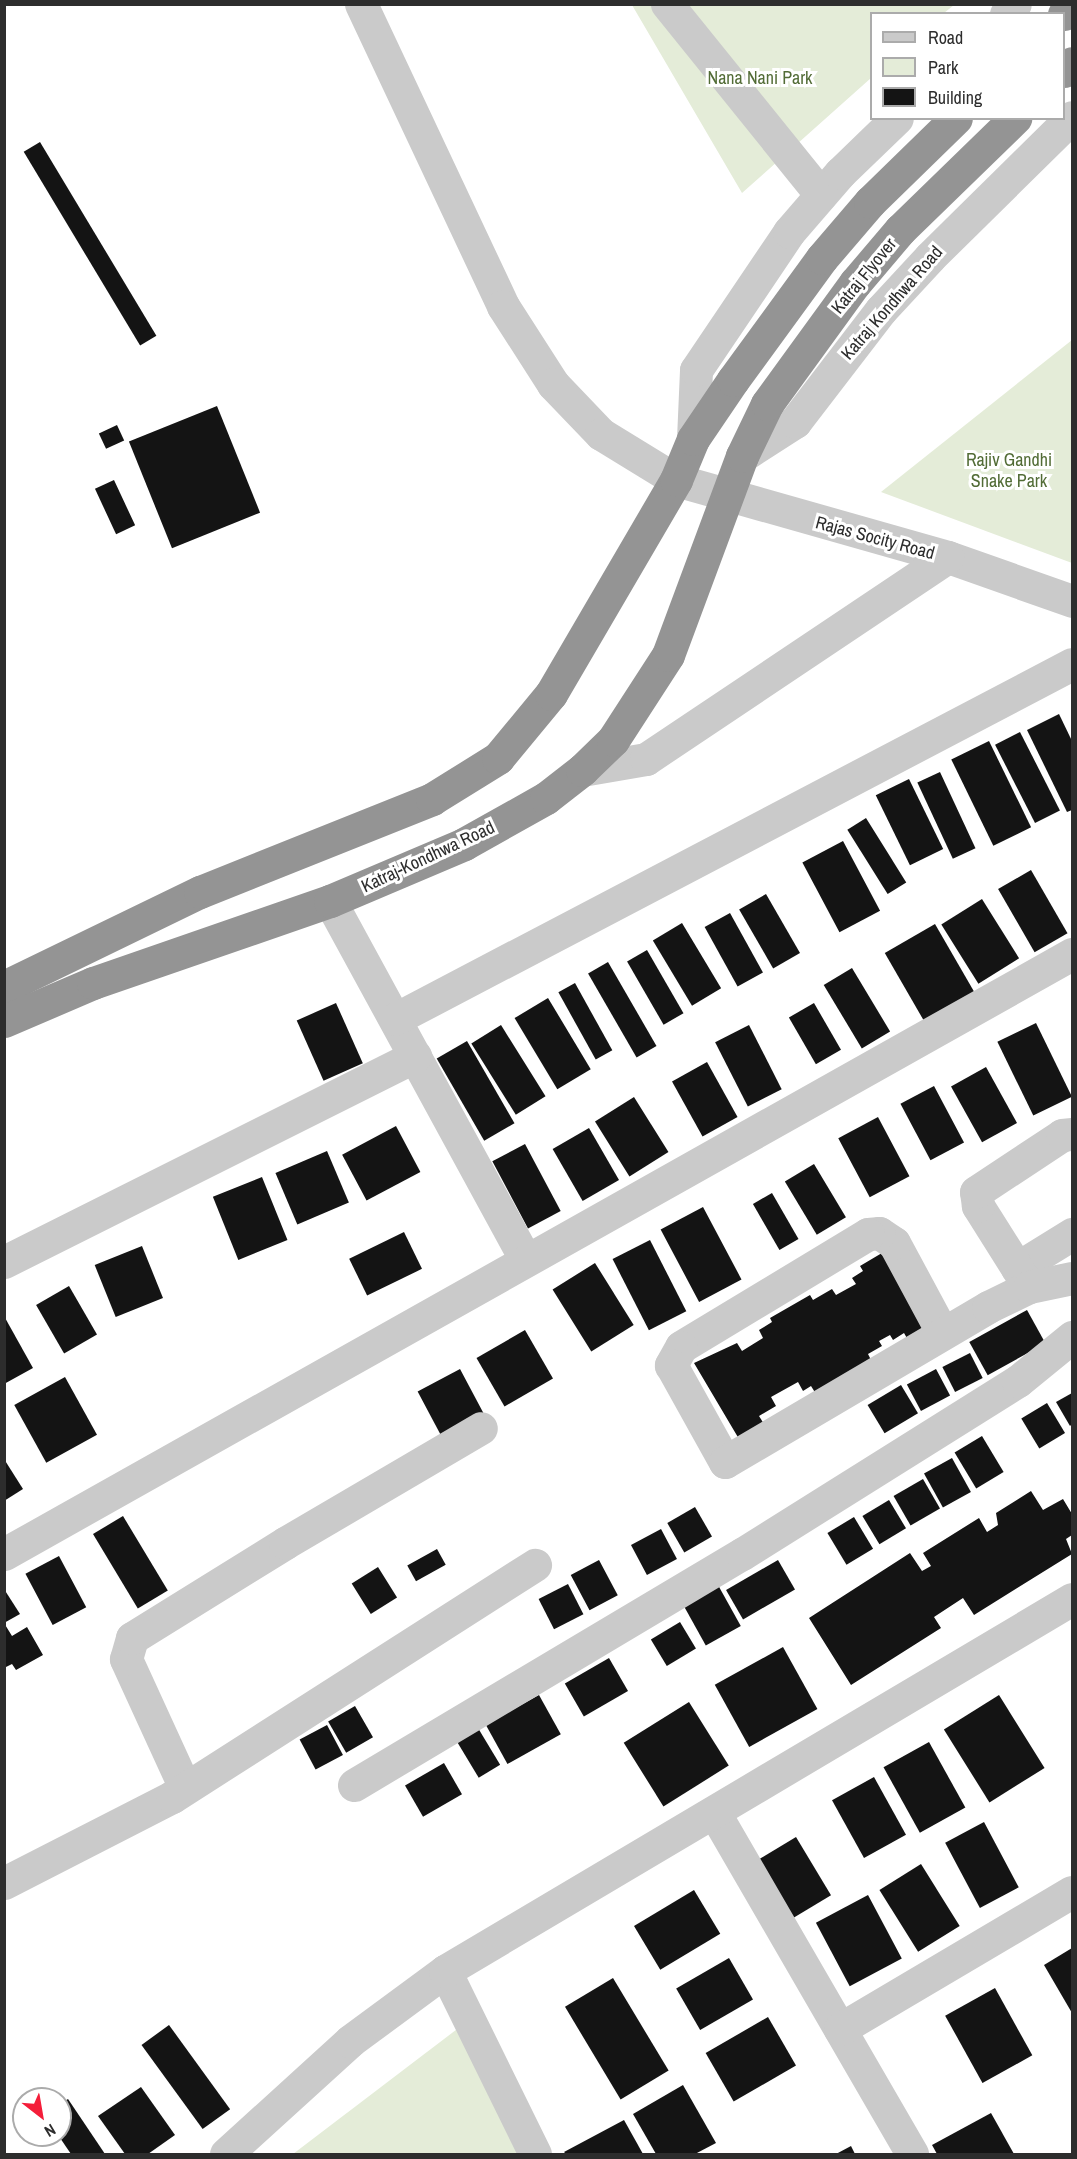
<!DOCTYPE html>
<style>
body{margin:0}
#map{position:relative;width:1077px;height:2159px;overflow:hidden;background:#fff;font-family:"Archivo Narrow",sans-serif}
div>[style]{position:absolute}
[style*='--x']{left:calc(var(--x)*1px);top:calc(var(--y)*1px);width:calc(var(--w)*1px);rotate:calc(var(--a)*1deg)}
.green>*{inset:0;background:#e4ecd8}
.building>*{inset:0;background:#141414;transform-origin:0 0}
.minor>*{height:33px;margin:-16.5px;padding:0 16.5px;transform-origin:16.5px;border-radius:16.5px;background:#cacaca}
.highway>*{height:33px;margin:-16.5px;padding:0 16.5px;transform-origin:16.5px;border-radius:16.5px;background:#949494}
span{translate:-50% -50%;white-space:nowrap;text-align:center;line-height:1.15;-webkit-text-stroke:6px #fff;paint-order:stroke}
.park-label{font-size:18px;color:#526c36}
.street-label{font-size:18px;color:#2d2d2d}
.frame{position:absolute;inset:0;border:6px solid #2d2d2d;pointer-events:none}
.legend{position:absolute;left:870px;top:12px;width:195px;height:108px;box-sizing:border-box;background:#fff;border:2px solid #ababab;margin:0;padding:8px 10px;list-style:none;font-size:18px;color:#2d2d2d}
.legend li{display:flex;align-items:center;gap:12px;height:30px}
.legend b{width:30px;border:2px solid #ababab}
.north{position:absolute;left:12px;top:2087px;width:60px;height:60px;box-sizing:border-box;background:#fff;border:2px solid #ababab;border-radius:50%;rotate:149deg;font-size:16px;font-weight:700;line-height:24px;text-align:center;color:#2d2d2d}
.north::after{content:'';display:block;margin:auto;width:21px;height:27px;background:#f41e3a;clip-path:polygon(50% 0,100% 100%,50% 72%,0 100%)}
</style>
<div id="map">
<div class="green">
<i style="clip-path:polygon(632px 5px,954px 5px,944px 13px,872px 14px,871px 78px,742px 193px)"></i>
<i style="clip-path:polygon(1072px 340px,1072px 563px,881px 492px)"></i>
<i style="clip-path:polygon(469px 2020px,529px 2154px,293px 2154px)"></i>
</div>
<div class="building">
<i style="left:40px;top:142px;width:226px;height:19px;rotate:59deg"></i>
<i style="left:217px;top:406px;width:115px;height:95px;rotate:68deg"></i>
<i style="left:117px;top:425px;width:17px;height:20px;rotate:65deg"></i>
<i style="left:114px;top:480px;width:50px;height:21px;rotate:65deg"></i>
<i style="clip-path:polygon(1059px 714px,1072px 741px,1072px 810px,1067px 812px,1027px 730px)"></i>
<i style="left:1020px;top:732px;width:88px;height:28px;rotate:63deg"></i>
<i style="left:989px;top:741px;width:96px;height:42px;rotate:64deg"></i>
<i style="left:940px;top:772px;width:84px;height:25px;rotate:65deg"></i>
<i style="left:909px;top:779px;width:78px;height:37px;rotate:64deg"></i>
<i style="left:866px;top:818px;width:76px;height:22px;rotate:58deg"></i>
<i style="left:843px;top:841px;width:79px;height:46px;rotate:62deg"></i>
<i style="left:1031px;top:870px;width:73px;height:38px;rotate:60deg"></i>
<i style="left:766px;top:894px;width:68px;height:31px;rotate:60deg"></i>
<i style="left:982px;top:899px;width:70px;height:48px;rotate:58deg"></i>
<i style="left:730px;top:913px;width:68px;height:29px;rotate:61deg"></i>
<i style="left:682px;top:923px;width:76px;height:34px;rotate:59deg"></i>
<i style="left:935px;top:924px;width:80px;height:58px;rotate:60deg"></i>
<i style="left:647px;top:950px;width:73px;height:23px;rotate:60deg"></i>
<i style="left:608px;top:962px;width:97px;height:23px;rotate:60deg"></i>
<i style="left:852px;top:968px;width:74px;height:33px;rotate:59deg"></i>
<i style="left:575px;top:983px;width:77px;height:19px;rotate:61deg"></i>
<i style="left:548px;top:998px;width:83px;height:39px;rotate:59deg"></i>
<i style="left:336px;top:1003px;width:66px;height:43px;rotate:66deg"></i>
<i style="left:814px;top:1003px;width:54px;height:29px;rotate:60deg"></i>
<i style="left:1036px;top:1023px;width:82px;height:43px;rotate:64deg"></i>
<i style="left:501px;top:1025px;width:84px;height:35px;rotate:58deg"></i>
<i style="left:749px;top:1025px;width:72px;height:38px;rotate:63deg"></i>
<i style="left:467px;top:1041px;width:95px;height:35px;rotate:60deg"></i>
<i style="left:707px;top:1062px;width:63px;height:40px;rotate:61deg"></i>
<i style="left:986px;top:1067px;width:64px;height:40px;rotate:61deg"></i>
<i style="left:934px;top:1086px;width:64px;height:38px;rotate:62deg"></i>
<i style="left:634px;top:1097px;width:65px;height:46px;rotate:58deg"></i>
<i style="left:878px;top:1117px;width:67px;height:45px;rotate:62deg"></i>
<i style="left:396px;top:1126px;width:52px;height:61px;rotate:62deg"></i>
<i style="left:589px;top:1128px;width:60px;height:42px;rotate:60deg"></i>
<i style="left:525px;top:1144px;width:76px;height:37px;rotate:62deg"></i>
<i style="left:327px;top:1151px;width:56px;height:56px;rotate:67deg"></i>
<i style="left:814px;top:1164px;width:62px;height:34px;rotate:59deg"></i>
<i style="left:262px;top:1177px;width:68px;height:53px;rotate:68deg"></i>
<i style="left:772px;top:1193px;width:53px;height:22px;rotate:60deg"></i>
<i style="left:703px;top:1207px;width:82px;height:48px;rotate:62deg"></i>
<i style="left:404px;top:1232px;width:41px;height:61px;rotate:64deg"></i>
<i style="left:650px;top:1240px;width:80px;height:42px;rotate:63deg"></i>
<i style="left:142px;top:1246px;width:56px;height:51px;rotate:68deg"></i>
<i style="clip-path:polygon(887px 1250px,932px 1326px,908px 1340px,904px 1333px,893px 1340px,890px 1335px,879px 1341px,882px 1346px,868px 1354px,872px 1362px,816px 1394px,811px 1386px,803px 1391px,798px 1382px,771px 1397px,776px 1406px,759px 1416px,764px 1424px,739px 1439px,694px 1363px,737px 1343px,742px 1351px,763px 1338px,759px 1330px,772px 1322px,770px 1318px,810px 1295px,813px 1300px,832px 1289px,836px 1295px,856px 1284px,852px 1278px,863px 1271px,860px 1266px)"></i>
<i style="left:595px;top:1263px;width:73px;height:50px;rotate:58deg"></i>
<i style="left:69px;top:1286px;width:56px;height:38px;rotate:60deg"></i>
<i style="left:1027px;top:1310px;width:38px;height:66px;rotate:61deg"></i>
<i style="clip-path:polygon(4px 1316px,33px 1368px,4px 1384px)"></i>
<i style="left:525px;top:1330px;width:56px;height:56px;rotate:60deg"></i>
<i style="left:970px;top:1353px;width:28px;height:31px;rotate:63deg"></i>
<i style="left:460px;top:1369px;width:51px;height:48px;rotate:62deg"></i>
<i style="left:936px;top:1369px;width:30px;height:33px;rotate:62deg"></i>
<i style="left:65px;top:1377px;width:66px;height:58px;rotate:61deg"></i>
<i style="left:901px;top:1385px;width:33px;height:39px;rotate:59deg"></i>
<i style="clip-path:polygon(1072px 1393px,1072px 1424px,1070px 1426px,1056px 1402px)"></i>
<i style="left:1047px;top:1403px;width:35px;height:30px;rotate:59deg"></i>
<i style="left:982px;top:1436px;width:42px;height:32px;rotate:59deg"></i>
<i style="left:952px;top:1458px;width:39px;height:32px;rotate:61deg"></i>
<i style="clip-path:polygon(4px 1459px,23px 1489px,4px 1501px)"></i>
<i style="left:923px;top:1479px;width:34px;height:34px;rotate:60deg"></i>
<i style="clip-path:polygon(1031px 1491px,1043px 1510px,1063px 1499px,1072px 1514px,1072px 1535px,1066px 1539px,1072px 1554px,974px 1615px,963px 1598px,934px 1617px,941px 1628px,851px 1685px,809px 1618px,910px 1553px,922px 1571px,931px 1566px,923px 1553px,979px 1518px,987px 1532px,998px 1525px,996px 1513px)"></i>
<i style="left:889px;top:1500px;width:33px;height:31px;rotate:59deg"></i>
<i style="left:695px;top:1507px;width:34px;height:32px;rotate:60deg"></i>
<i style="left:123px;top:1516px;width:87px;height:35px;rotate:59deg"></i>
<i style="left:854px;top:1517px;width:37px;height:31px;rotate:59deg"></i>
<i style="left:661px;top:1529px;width:34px;height:34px;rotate:62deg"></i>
<i style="left:437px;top:1549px;width:18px;height:34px;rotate:61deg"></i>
<i style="left:59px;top:1556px;width:58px;height:38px;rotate:62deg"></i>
<i style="left:599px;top:1560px;width:40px;height:32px;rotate:62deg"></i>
<i style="left:778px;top:1560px;width:34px;height:60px;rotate:60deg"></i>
<i style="left:378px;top:1567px;width:36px;height:31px;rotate:58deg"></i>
<i style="left:568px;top:1584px;width:34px;height:33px;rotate:63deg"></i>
<i style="left:718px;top:1585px;width:47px;height:40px;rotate:61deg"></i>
<i style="clip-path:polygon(4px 1589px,20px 1614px,4px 1623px)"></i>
<i style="left:680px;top:1622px;width:31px;height:34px;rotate:59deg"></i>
<i style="clip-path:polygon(4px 1623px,12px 1636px,27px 1627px,43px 1655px,16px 1670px,12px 1664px,4px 1668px)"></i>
<i style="left:783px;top:1647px;width:71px;height:78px;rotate:61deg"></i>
<i style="left:609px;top:1658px;width:38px;height:51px;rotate:60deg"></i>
<i style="left:539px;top:1695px;width:45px;height:61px;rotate:61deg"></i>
<i style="left:999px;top:1695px;width:86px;height:65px;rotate:58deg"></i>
<i style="left:689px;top:1702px;width:75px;height:77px;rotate:58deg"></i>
<i style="left:355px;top:1706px;width:36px;height:31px;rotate:60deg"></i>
<i style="left:327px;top:1725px;width:34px;height:31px;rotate:62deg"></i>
<i style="left:478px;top:1728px;width:43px;height:25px;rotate:59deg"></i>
<i style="left:929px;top:1742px;width:75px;height:52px;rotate:61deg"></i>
<i style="left:444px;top:1763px;width:36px;height:45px;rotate:60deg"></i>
<i style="left:874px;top:1777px;width:66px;height:48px;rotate:61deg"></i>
<i style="left:984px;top:1822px;width:74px;height:44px;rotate:62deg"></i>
<i style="left:796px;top:1837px;width:68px;height:49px;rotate:59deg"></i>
<i style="left:921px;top:1864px;width:73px;height:49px;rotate:58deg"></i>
<i style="left:694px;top:1890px;width:51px;height:70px;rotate:59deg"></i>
<i style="left:868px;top:1895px;width:72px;height:59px;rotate:62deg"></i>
<i style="clip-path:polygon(1072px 1948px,1072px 2013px,1044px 1965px)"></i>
<i style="left:729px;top:1958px;width:48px;height:61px;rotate:60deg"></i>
<i style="left:613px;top:1978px;width:108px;height:56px;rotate:59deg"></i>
<i style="left:995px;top:1988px;width:77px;height:57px;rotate:61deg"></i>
<i style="left:768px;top:2017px;width:56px;height:72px;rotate:60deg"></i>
<i style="left:169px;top:2025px;width:104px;height:34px;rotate:54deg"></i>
<i style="clip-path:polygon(683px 2085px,716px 2143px,695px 2154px,656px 2154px,633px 2114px)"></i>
<i style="clip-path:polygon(141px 2087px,175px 2135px,148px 2154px,125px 2154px,98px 2116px)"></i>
<i style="clip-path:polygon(68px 2099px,105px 2154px,71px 2154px,58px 2135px,60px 2104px)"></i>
<i style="clip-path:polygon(991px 2113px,1014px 2154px,937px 2154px,932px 2145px)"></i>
<i style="clip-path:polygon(624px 2120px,643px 2154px,566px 2154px,564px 2152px)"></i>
<i style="clip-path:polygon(851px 2146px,855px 2154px,836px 2154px)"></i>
</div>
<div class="minor">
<i style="--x:361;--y:4;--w:334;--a:64.8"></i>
<i style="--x:503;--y:306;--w:93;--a:57.3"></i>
<i style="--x:553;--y:384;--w:69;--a:46.2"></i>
<i style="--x:601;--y:434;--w:88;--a:31.5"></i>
<i style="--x:676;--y:480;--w:283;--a:15.8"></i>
<i style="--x:948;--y:557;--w:132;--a:19.5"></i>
<i style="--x:667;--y:4;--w:245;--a:51.1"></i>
<i style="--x:1006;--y:14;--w:13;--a:-48"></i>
<i style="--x:693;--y:439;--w:69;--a:-87.5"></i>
<i style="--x:696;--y:370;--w:166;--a:-56"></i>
<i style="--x:789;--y:232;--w:78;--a:-49.2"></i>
<i style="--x:840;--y:173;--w:79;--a:-44"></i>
<i style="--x:742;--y:456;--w:63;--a:-32.7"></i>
<i style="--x:795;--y:422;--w:141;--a:-52.5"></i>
<i style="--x:881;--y:310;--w:72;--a:-47.2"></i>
<i style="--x:930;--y:257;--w:199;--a:-44.6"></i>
<i style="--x:582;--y:770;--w:65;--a:-9.8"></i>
<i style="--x:646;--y:759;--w:363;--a:-33.8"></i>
<i style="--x:330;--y:901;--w:409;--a:61.4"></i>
<i style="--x:395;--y:1019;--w:764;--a:-27.67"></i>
<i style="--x:4;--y:1262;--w:460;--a:-26.6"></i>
<i style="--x:1017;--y:1268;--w:65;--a:-31.7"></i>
<i style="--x:1029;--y:1287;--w:96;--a:-122.2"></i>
<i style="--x:978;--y:1206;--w:14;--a:-98"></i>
<i style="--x:976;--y:1192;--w:103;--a:-33.5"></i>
<i style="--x:1062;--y:1135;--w:10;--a:-6"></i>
<i style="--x:942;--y:1332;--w:101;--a:-118.3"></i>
<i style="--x:894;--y:1243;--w:18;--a:-146"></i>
<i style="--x:879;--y:1233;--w:11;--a:175"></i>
<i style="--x:868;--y:1234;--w:218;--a:148.9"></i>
<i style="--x:681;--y:1347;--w:21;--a:119"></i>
<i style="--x:671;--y:1365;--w:111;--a:60.9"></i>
<i style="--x:725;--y:1462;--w:305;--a:-30.5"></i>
<i style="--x:988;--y:1307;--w:46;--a:-26"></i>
<i style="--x:1029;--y:1287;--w:44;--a:-11.8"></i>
<i style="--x:4;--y:1554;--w:1225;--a:-29.33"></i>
<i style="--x:354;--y:1785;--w:452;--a:-30.8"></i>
<i style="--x:742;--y:1554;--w:326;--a:-32.1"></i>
<i style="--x:1018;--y:1381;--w:70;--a:-39.2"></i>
<i style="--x:185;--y:1788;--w:142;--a:-114.6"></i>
<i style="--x:126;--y:1659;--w:22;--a:-74"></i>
<i style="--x:132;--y:1638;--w:180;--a:-31.8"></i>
<i style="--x:285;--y:1543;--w:227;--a:-30.4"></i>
<i style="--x:714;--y:1812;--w:395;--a:59.9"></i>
<i style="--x:4;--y:1883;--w:189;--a:-27.1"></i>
<i style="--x:172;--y:1797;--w:431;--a:-32.6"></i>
<i style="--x:445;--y:1971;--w:204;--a:63.8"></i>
<i style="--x:840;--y:2029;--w:269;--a:-30.6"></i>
<i style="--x:226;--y:2154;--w:168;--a:-42.3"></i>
<i style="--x:350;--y:2041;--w:118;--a:-36.4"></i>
<i style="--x:445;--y:1971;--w:729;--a:-30.68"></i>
</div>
<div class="highway">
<i style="--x:1064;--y:14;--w:12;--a:-48"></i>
<i style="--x:1064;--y:71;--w:11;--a:-45"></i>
<i style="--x:4;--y:987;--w:218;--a:-25.9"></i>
<i style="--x:200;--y:892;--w:250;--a:-21.8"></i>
<i style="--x:432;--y:799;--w:78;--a:-31.8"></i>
<i style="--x:498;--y:758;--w:83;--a:-50.4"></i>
<i style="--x:551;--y:694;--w:248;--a:-59.7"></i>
<i style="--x:676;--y:480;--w:44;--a:-67.5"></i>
<i style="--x:693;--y:439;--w:71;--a:-55.9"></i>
<i style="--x:733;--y:380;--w:151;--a:-53.9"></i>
<i style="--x:822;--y:258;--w:74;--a:-49.4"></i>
<i style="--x:870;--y:202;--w:120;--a:-44.3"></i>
<i style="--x:4;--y:1021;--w:97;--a:-23.1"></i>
<i style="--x:93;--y:983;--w:251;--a:-19.1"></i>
<i style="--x:330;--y:901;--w:146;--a:-23"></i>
<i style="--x:464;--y:844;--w:94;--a:-29.3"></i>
<i style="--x:546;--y:798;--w:46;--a:-37.9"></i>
<i style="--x:582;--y:770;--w:43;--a:-44.1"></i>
<i style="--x:613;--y:740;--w:101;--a:-57.1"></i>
<i style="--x:668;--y:655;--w:212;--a:-69.6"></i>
<i style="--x:742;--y:456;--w:58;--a:-64.3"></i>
<i style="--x:767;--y:404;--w:150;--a:-54"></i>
<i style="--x:855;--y:283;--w:70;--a:-49.7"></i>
<i style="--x:900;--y:230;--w:161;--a:-44.2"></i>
</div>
<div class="park-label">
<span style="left:760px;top:78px">Nana Nani Park</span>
<span style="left:1009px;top:471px">Rajiv Gandhi<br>Snake Park</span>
</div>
<div class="street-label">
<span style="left:864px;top:276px;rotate:-51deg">Katraj Flyover</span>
<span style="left:892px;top:303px;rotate:-49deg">Katraj Kondhwa Road</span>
<span style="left:875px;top:538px;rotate:15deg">Rajas Socity Road</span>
<span style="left:428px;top:857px;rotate:-25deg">Katraj-Kondhwa Road</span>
</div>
<div class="frame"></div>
<ul class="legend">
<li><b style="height:8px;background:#cacaca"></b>Road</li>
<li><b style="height:16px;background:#e4ecd8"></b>Park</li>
<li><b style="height:16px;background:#141414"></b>Building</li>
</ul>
<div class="north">N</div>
</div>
